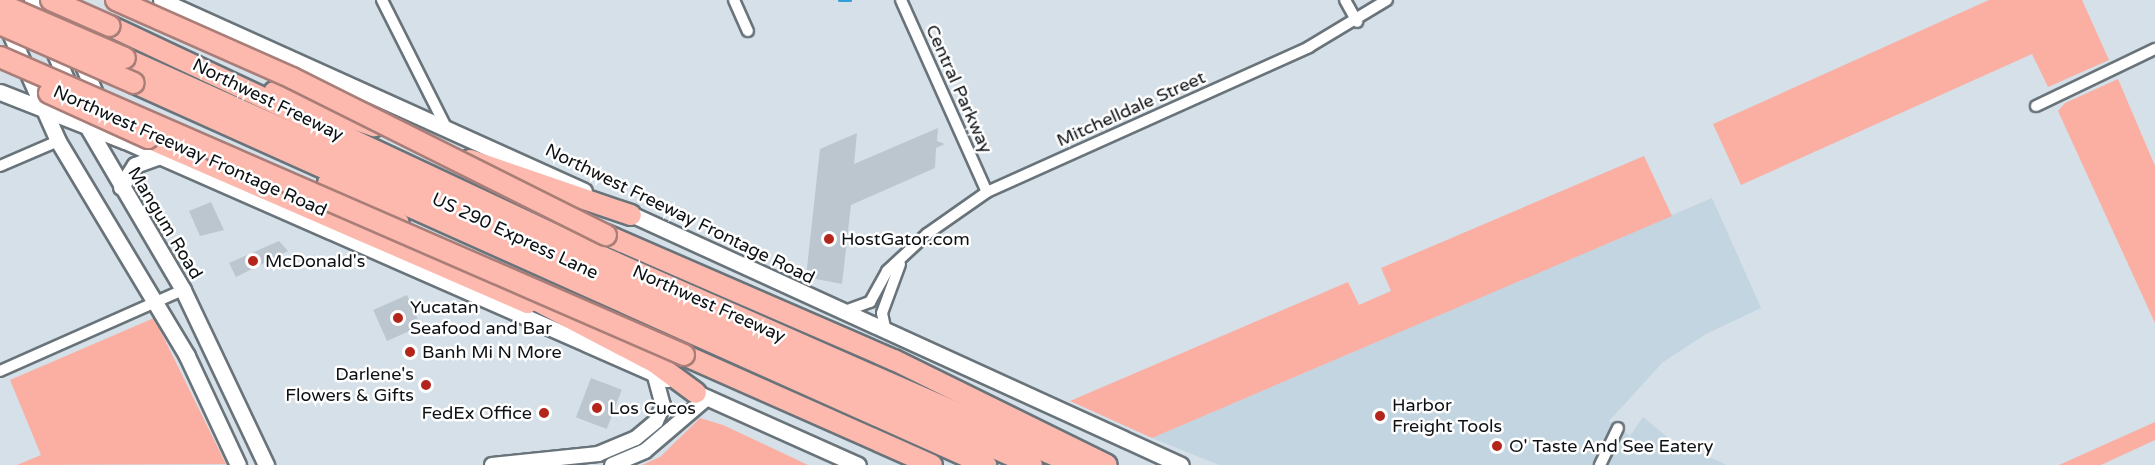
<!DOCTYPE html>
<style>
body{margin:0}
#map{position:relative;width:2155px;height:465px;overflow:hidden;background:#d5e0e8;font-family:"Varela Round",sans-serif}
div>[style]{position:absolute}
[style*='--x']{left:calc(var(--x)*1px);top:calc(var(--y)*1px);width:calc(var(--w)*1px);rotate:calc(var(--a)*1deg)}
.built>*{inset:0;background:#c2d5e1}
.green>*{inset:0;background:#fbaea2}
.stream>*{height:3px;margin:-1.5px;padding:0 1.5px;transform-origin:1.5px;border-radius:1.5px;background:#319dd9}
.building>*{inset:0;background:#bbc6ce;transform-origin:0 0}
.roads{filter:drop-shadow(2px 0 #69737a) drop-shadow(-2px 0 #69737a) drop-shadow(0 2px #69737a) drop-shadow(0 -2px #69737a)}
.minor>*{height:10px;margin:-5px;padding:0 5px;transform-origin:5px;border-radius:5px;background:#fff}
.tertiary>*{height:14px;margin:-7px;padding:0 7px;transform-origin:7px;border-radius:7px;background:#fff}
.secondary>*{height:15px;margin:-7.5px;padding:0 7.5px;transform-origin:7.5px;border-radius:7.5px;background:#fff}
.motorway>*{height:20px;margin:-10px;padding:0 10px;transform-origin:10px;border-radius:10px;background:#fdb9ae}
.bridges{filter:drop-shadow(2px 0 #a97e78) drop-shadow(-2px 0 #a97e78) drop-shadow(0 2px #a97e78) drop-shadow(0 -2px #a97e78)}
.motorway-bridge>*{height:20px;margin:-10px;padding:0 10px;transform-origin:10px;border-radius:10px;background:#fdb9ae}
.dots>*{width:16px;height:16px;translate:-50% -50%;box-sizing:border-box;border:3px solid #fff;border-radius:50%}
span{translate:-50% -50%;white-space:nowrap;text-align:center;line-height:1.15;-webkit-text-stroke:5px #fff;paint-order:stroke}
.street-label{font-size:18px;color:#0d1114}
.poi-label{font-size:18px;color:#0d1114}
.left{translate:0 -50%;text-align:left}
.right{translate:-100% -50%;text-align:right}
</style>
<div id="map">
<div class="built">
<i style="clip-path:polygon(1712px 198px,1761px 308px,1706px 334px,1663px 362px,1609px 421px,1630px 436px,1643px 417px,1672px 441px,1727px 465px,1219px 465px,1152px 438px)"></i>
</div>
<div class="green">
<i style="clip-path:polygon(1989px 0,2082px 0,2109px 60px,2048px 87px,2032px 54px,1741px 185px,1713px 124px)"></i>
<i style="clip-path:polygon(2118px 79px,2155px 166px,2155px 323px,2058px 111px,2065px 103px)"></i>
<i style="clip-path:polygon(1644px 156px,1672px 216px,1152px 438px,1070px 401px,1348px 282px,1359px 305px,1391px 291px,1381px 268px)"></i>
<i style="clip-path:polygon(154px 318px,226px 464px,17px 465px,41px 455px,10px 380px)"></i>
<i style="clip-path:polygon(700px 418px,723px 425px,808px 465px,642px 465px,660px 457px)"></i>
<i style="clip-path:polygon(2155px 422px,2155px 440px,2101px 465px,2059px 465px)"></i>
</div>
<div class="stream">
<i style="--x:839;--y:0;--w:11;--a:0"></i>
</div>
<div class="building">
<i style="clip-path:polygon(938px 128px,937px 141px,945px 144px,936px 148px,935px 168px,851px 205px,842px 284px,806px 277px,820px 149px,857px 133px,854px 164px)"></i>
<i style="clip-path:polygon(211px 202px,224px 230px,200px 236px,189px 211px)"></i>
<i style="clip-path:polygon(279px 241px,288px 251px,236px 277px,229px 263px)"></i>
<i style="left:407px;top:295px;width:34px;height:37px;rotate:66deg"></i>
<i style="left:591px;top:378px;width:33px;height:42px;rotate:21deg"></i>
</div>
<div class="roads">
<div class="minor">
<i style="--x:382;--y:0;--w:140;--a:63.3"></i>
<i style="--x:734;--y:0;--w:34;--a:66"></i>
<i style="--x:901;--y:0;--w:210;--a:65.9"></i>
<i style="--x:1345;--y:0;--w:25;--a:61"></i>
<i style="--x:2036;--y:106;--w:132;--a:-25.6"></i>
<i style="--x:0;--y:166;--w:63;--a:-23.3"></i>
<i style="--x:845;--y:311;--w:27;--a:-20"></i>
<i style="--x:870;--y:302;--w:35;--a:-61"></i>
<i style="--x:887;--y:271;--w:54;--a:-42.8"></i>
<i style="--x:927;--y:234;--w:73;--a:-35"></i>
<i style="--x:987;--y:192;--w:353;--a:-24.2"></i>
<i style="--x:1309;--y:47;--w:91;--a:-31.1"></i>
<i style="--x:886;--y:332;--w:19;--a:-102"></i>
<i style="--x:882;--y:313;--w:52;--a:-69.8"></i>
<i style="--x:0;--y:371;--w:200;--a:-23.9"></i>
<i style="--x:1600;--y:465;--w:41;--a:-64.1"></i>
</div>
<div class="tertiary">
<i style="--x:492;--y:465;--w:107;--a:-5.9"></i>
<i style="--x:598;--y:454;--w:41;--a:-22.8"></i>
<i style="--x:636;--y:438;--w:26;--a:-40"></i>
<i style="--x:656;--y:421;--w:17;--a:-65"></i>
<i style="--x:663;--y:406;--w:34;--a:-105"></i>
<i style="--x:612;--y:465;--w:36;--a:-23"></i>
<i style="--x:645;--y:451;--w:82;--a:-40.5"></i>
</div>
<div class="secondary">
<i style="--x:32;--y:0;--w:101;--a:66.7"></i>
<i style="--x:55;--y:0;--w:114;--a:66.8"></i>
<i style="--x:161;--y:0;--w:464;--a:24.3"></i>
<i style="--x:6;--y:24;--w:128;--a:66"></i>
<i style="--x:58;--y:141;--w:251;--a:59"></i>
<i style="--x:187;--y:356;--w:120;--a:64.9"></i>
<i style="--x:0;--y:92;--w:134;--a:21.4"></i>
<i style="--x:125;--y:141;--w:592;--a:23.71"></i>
<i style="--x:84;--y:121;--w:196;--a:59.6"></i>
<i style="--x:183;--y:290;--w:194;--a:64.6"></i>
<i style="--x:121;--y:187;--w:26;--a:-58"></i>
<i style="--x:135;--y:165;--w:23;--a:-20"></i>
<i style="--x:622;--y:210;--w:614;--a:24.52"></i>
<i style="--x:688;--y:389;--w:186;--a:24.1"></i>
</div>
<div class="motorway">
<i style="--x:110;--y:26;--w:537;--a:25.13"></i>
<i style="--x:596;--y:254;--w:524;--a:23.73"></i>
<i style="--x:125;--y:58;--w:994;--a:24.17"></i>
<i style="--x:134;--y:83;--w:934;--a:24.15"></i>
<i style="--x:274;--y:92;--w:106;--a:18.8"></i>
<i style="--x:148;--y:138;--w:414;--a:23.5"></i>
<i style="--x:470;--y:160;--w:170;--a:18.9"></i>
<i style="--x:328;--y:183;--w:81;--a:29.4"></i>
<i style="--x:606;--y:235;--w:314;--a:23.5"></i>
<i style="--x:894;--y:360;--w:237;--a:26.2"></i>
<i style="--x:518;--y:291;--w:153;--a:27.6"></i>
<i style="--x:654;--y:362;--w:52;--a:36.4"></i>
<i style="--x:684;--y:355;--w:271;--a:23.9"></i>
</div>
</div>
<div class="bridges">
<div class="motorway-bridge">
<i style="--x:51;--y:0;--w:64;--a:23.8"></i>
<i style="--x:116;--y:0;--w:193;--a:23.9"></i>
<i style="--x:292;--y:78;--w:351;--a:26.6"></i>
<i style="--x:0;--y:4;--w:136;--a:23.4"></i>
<i style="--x:0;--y:24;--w:146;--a:23.8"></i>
<i style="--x:0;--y:57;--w:746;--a:23.54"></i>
<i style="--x:49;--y:93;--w:109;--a:24.4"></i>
</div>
</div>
<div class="dots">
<i style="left:829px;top:239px;background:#b4261c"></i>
<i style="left:253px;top:261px;background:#b4261c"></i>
<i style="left:398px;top:318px;background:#b4261c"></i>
<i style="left:410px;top:352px;background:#b4261c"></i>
<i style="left:426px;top:385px;background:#b4261c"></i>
<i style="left:597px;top:408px;background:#b4261c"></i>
<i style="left:544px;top:413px;background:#b4261c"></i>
<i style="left:1380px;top:416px;background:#b4261c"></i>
<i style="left:1497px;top:446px;background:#b4261c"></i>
</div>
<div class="street-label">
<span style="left:959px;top:89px;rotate:66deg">Central Parkway</span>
<span style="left:268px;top:100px;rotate:26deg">Northwest Freeway</span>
<span style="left:1131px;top:109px;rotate:-24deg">Mitchelldale Street</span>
<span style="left:190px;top:151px;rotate:24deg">Northwest Freeway Frontage Road</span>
<span style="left:680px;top:214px;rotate:26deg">Northwest Freeway Frontage Road</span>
<span style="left:165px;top:223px;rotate:59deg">Mangum Road</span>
<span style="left:515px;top:236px;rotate:25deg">US 290 Express Lane</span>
<span style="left:709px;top:304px;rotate:24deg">Northwest Freeway</span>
</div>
<div class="poi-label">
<span class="left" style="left:841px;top:239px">HostGator.com</span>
<span class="left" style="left:265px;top:261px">McDonald's</span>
<span class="left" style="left:410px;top:318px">Yucatan<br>Seafood and Bar</span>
<span class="left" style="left:422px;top:352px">Banh Mi N More</span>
<span class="right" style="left:414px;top:385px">Darlene's<br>Flowers &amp; Gifts</span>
<span class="left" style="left:1392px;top:416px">Harbor<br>Freight Tools</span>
<span class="left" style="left:609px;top:408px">Los Cucos</span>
<span class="right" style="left:532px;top:413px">FedEx Office</span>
<span class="left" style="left:1509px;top:446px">O' Taste And See Eatery</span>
</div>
</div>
